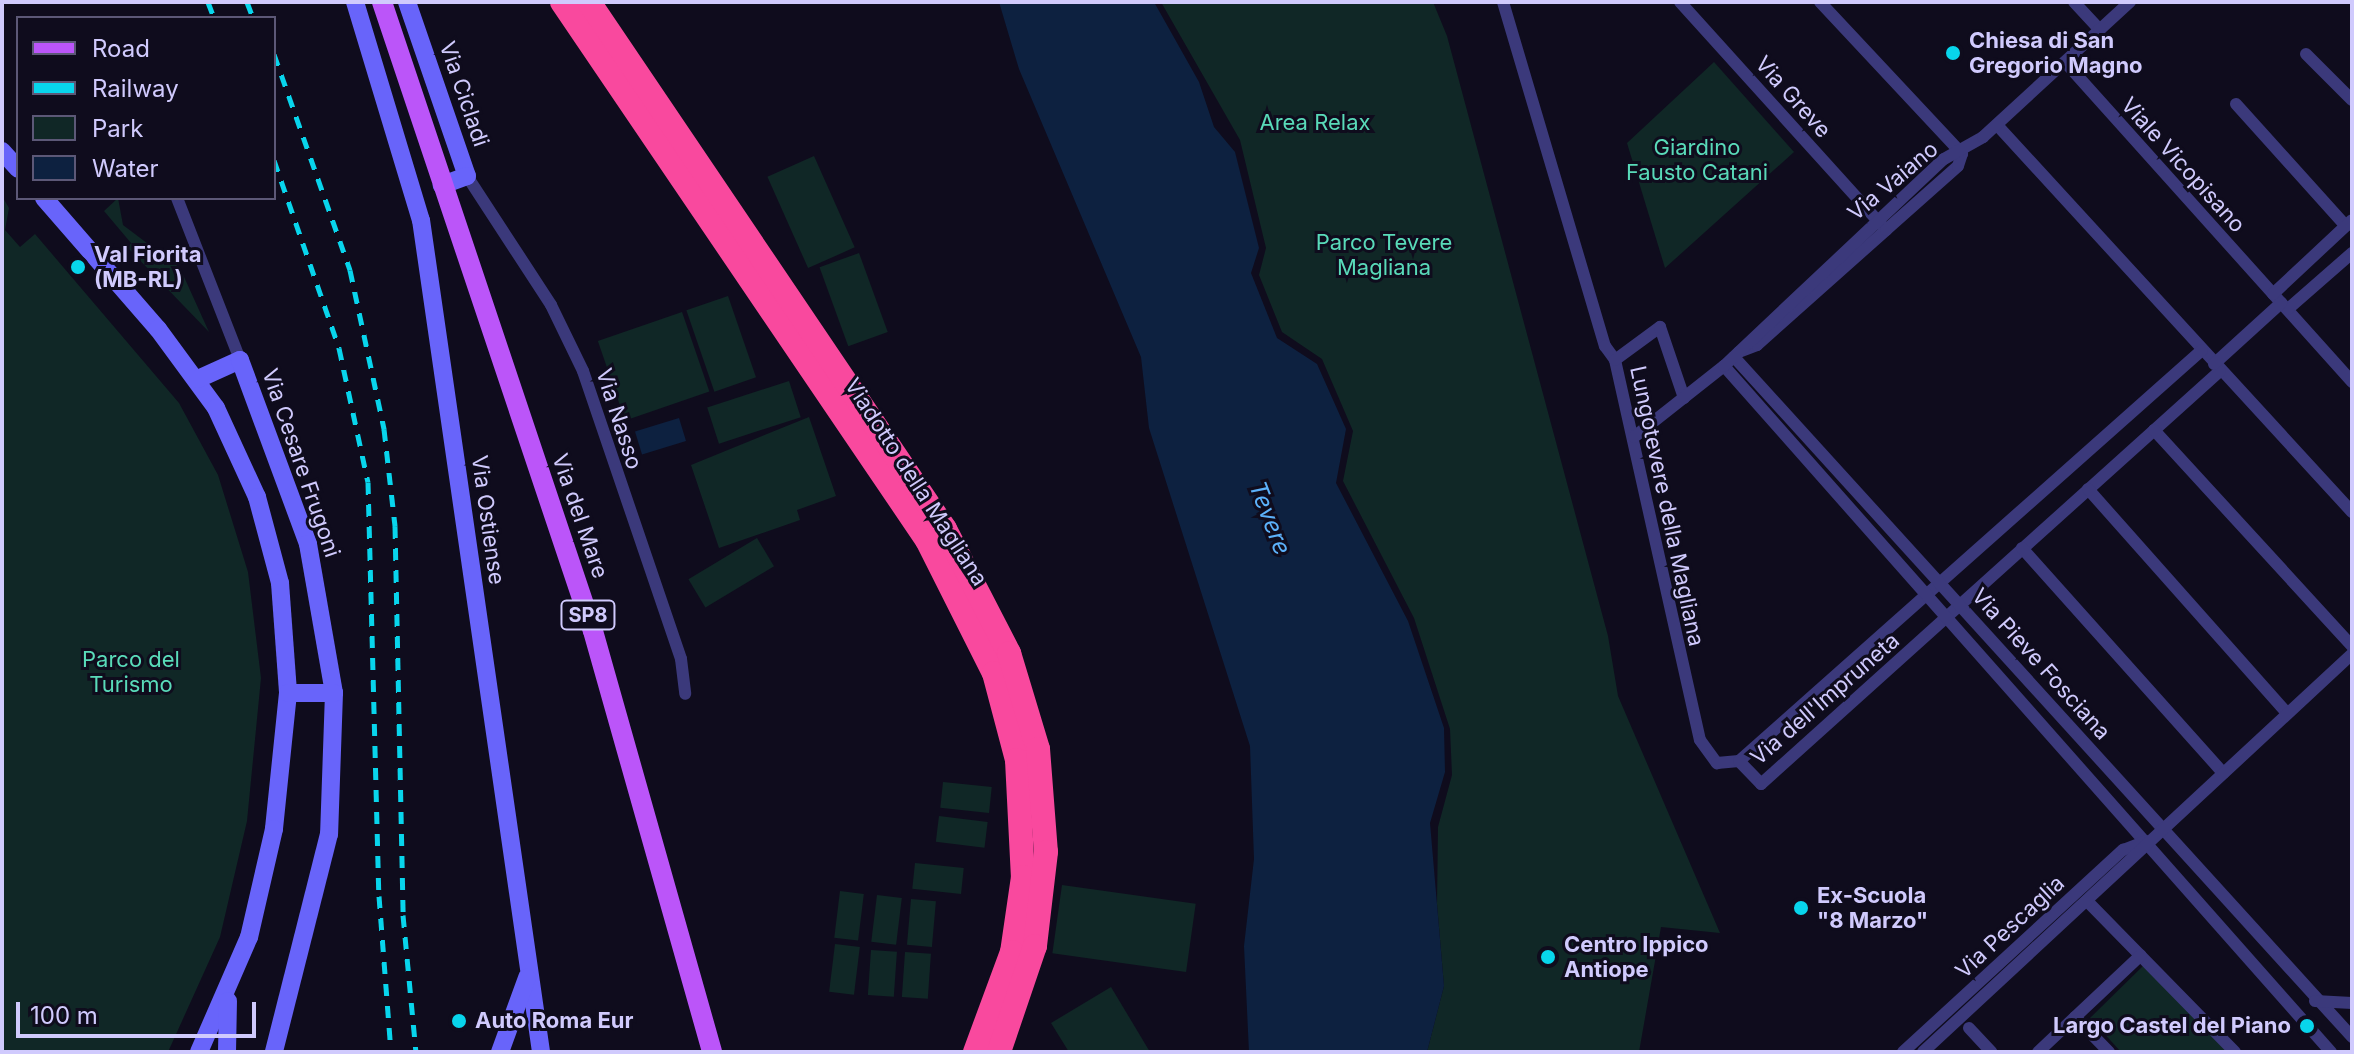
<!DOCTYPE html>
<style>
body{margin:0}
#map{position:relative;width:2354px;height:1054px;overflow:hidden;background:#0f0c1d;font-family:Inter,sans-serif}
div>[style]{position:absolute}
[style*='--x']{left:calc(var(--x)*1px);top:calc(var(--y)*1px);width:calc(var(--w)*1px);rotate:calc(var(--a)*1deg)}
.green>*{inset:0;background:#102726;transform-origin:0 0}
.water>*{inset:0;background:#0d2140;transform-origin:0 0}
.street>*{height:12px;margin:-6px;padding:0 6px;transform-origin:6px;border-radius:6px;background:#3b397b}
.secondary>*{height:18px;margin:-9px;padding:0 9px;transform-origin:9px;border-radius:9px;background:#6864fa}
.primary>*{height:20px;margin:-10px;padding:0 10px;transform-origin:10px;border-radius:10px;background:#bb55f9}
.highway>*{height:24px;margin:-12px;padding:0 12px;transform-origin:12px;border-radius:12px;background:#f9499e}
.rail>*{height:5px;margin-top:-2.5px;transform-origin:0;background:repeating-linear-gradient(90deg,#08d5ec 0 12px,transparent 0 22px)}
.dots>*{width:22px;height:22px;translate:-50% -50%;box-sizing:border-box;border:4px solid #0f0c1d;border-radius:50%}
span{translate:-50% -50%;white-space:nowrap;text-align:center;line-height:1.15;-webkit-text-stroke:6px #0f0c1d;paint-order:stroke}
.shield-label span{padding:2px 6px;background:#0f0c1d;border:2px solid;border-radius:6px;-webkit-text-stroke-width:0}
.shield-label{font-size:20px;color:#d0cafd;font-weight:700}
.poi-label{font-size:22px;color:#d0cafd;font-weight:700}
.left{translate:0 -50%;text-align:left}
.right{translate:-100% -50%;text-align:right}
.street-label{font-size:22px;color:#d0cafd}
.park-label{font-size:22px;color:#59dab9}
.water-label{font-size:24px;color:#5cb1fa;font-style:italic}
.frame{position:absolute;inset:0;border:4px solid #d0cafd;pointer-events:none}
.legend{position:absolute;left:16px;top:16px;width:260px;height:184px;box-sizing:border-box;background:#0f0c1d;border:2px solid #5c5877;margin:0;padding:10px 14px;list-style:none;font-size:24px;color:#d0cafd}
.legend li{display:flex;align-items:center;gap:16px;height:40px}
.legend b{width:40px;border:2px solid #5c5877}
.scale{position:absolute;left:16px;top:1002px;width:240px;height:36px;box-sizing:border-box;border:4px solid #d0cafd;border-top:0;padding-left:10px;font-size:24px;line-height:28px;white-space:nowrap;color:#d0cafd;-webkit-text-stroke:6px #0f0c1d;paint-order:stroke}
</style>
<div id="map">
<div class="green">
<i style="clip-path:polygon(1161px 2px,1433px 2px,1447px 36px,1608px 636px,1618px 696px,1720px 933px,1661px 927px,1639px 1052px,1427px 1052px,1444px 986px,1437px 904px,1438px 827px,1452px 775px,1450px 729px,1414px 618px,1343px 481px,1353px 431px,1322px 359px,1282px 332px,1259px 275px,1266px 248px,1240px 140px)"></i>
<i style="clip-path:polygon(1714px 62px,1794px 152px,1665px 268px,1627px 143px)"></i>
<i style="left:814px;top:156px;width:100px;height:51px;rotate:66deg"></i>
<i style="clip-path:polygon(2px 196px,9px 208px,5px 230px,20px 247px,35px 234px,179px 403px,218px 475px,248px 572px,261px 678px,247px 821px,220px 937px,168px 1052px,2px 1052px)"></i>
<i style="clip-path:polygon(118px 198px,123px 225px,180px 268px,209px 332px,128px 248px,131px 243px,104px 211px)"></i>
<i style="left:859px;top:253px;width:84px;height:42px;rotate:70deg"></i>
<i style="left:728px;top:296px;width:86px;height:44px;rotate:71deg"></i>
<i style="left:682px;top:312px;width:84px;height:89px;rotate:71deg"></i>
<i style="left:789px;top:381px;width:38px;height:86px;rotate:72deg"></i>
<i style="clip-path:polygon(809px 417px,836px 496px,797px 510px,800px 520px,719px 548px,691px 465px)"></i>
<i style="left:757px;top:538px;width:33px;height:80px;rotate:59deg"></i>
<i style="left:943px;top:782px;width:49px;height:26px;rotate:6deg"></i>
<i style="left:939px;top:816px;width:49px;height:26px;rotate:7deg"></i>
<i style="left:915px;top:863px;width:49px;height:26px;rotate:6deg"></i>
<i style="left:1062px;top:885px;width:135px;height:69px;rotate:8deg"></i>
<i style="left:840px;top:891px;width:24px;height:47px;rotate:7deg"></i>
<i style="left:877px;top:895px;width:25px;height:47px;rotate:7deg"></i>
<i style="left:911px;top:899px;width:25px;height:46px;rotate:5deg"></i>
<i style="left:835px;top:944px;width:25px;height:48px;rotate:7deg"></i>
<i style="left:871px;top:950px;width:26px;height:45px;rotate:4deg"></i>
<i style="left:905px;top:952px;width:26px;height:45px;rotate:4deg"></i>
<i style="clip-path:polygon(2145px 964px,2228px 1052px,2121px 1052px,2090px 1018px)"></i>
<i style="clip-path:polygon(1111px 987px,1150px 1052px,1069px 1052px,1051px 1023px)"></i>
</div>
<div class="water">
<i style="clip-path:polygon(999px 2px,1154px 2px,1199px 82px,1214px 127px,1235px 152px,1259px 248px,1251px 273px,1277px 338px,1317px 364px,1346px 429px,1336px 483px,1408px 621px,1444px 728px,1445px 772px,1430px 823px,1444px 986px,1427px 1052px,1249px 1052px,1244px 946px,1254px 859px,1250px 746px,1149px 428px,1141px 357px,1019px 69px)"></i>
<i style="left:679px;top:418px;width:24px;height:46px;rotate:73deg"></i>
</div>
<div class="street">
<i style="--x:1503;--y:2;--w:359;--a:73.5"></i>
<i style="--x:1605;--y:346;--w:17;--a:54"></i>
<i style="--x:1615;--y:360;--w:389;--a:77.4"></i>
<i style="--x:1700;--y:740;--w:29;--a:54"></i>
<i style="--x:1717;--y:763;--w:22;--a:-5"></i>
<i style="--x:1680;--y:2;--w:307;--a:47.9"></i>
<i style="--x:1820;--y:2;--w:208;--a:46.9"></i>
<i style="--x:2074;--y:2;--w:38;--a:47"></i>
<i style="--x:2306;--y:54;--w:65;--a:45"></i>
<i style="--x:2065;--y:62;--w:430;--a:48.1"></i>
<i style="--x:2236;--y:104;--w:164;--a:48"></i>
<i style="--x:1997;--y:125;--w:525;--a:47.47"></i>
<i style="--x:467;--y:176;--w:154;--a:56.9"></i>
<i style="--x:551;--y:305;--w:73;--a:64.1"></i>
<i style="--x:583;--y:371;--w:304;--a:71.2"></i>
<i style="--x:681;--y:659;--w:35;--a:83"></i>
<i style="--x:177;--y:198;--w:174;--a:68.7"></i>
<i style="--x:2273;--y:294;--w:108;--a:-43.1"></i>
<i style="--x:2288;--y:309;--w:85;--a:-41.2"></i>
<i style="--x:2202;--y:350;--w:619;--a:138.4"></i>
<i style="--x:1739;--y:761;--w:32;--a:46"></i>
<i style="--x:1761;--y:784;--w:617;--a:-41.98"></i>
<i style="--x:1739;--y:352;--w:19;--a:-21"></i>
<i style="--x:1757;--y:345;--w:173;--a:-41.7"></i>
<i style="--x:1886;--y:230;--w:96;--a:-41.6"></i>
<i style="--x:1958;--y:166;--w:13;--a:-72"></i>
<i style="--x:1734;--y:357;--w:919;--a:47.73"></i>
<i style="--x:1615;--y:360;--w:56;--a:-36.3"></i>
<i style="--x:1660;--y:327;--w:75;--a:71.3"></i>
<i style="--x:2214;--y:364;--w:91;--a:-42.3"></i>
<i style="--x:1724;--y:366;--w:916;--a:48.5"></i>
<i style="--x:2154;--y:430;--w:293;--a:47.5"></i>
<i style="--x:1634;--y:437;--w:115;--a:-38.3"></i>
<i style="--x:1724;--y:366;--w:302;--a:-43.3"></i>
<i style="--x:1944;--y:159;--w:45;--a:-29.4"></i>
<i style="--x:1983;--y:137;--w:200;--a:-42.6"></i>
<i style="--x:2088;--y:489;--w:300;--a:48.4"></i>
<i style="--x:2022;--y:548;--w:302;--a:48.2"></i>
<i style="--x:2088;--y:902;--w:210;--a:45.6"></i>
<i style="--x:2315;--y:1001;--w:37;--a:3"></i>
<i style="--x:2075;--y:1017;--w:49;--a:45.8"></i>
<i style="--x:1969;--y:1028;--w:33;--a:47"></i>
<i style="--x:1903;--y:1052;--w:299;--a:-42.6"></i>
<i style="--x:2123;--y:850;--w:25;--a:-21"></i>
<i style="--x:1923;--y:1052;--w:585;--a:-42.85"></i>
<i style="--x:2038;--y:1052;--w:141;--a:-43.3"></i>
</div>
<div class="secondary">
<i style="--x:355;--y:2;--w:228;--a:73.2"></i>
<i style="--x:421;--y:220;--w:841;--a:81.79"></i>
<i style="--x:407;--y:2;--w:184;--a:71"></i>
<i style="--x:467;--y:176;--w:27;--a:160"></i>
<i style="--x:2;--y:151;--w:24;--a:48"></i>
<i style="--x:44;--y:198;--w:174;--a:49"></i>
<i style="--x:158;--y:329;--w:98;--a:53.7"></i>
<i style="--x:216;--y:408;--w:98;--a:65.3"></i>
<i style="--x:257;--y:497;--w:89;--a:75"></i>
<i style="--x:280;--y:583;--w:110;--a:85.8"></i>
<i style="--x:288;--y:693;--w:137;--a:95.9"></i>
<i style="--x:274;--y:829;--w:111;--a:103"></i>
<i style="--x:249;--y:937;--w:125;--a:113.5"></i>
<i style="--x:198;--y:379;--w:46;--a:-24.3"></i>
<i style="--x:240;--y:360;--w:196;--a:69.7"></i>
<i style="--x:308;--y:544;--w:151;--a:80.1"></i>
<i style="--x:334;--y:693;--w:141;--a:92"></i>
<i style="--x:329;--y:834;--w:225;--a:104.2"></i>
<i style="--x:288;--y:693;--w:46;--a:0"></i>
<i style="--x:227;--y:1052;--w:51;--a:-88.9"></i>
<i style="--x:500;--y:1052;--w:79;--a:-70"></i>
</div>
<div class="primary">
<i style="--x:382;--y:2;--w:663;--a:71.46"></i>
<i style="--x:593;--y:631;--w:437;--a:74.2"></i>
</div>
<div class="highway">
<i style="--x:562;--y:2;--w:650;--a:55.85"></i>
<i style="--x:927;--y:540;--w:149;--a:63.3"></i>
<i style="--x:994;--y:673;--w:90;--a:75.2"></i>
<i style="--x:1017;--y:760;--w:117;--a:87.1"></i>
<i style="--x:1023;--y:877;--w:76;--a:98.3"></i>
<i style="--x:1012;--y:952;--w:107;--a:110.3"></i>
<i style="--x:589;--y:2;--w:636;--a:55.96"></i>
<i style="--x:945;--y:529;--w:140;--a:62.7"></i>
<i style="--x:1009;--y:653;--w:100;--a:73.2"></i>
<i style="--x:1038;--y:749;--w:103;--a:85.6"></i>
<i style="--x:1046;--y:852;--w:95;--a:96.7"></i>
<i style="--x:1035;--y:946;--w:112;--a:108.8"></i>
</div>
<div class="rail">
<i style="--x:208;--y:2;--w:17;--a:69"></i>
<i style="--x:247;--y:2;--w:17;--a:69"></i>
<i style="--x:274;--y:54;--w:229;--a:70.6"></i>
<i style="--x:350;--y:270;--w:163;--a:77.9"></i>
<i style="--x:384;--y:429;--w:98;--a:83.5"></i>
<i style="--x:395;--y:526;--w:389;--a:88.8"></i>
<i style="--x:403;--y:915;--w:138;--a:84.6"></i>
<i style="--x:274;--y:160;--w:199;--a:70.9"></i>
<i style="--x:339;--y:348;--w:137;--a:77.8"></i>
<i style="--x:368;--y:482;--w:414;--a:88.5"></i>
<i style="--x:379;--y:896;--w:156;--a:85.6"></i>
</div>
<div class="dots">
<i style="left:1953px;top:53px;background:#08d5ec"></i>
<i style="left:78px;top:267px;background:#08d5ec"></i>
<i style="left:1801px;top:908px;background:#08d5ec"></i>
<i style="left:1548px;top:957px;background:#08d5ec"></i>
<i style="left:459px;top:1021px;background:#08d5ec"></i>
<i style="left:2307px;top:1026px;background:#08d5ec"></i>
</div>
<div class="shield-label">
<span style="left:588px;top:615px">SP8</span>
</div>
<div class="poi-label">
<span class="left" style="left:1969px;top:53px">Chiesa di San<br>Gregorio Magno</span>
<span class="left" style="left:94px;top:267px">Val Fiorita<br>(MB-RL)</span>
<span class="left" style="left:1817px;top:908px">Ex-Scuola<br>"8 Marzo"</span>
<span class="left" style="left:1564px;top:957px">Centro Ippico<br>Antiope</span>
<span class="left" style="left:475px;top:1021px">Auto Roma Eur</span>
<span class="right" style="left:2291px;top:1026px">Largo Castel del Piano</span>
</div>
<div class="street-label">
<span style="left:464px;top:94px;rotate:71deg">Via Cicladi</span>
<span style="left:1793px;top:97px;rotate:48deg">Via Greve</span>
<span style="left:2183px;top:165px;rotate:48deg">Viale Vicopisano</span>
<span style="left:1893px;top:181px;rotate:-40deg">Via Vaiano</span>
<span style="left:619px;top:419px;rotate:72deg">Via Nasso</span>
<span style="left:301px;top:463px;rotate:71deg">Via Cesare Frugoni</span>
<span style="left:916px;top:482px;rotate:57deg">Viadotto della Magliana</span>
<span style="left:1667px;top:506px;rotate:78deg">Lungotevere della Magliana</span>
<span style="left:580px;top:516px;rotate:71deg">Via del Mare</span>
<span style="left:488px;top:520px;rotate:82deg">Via Ostiense</span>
<span style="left:2041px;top:664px;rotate:48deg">Via Pieve Fosciana</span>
<span style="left:1825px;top:699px;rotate:-41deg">Via dell'Impruneta</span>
<span style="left:2010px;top:927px;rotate:-43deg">Via Pescaglia</span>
</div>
<div class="park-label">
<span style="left:1315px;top:123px">Area Relax</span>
<span style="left:1697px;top:160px">Giardino<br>Fausto Catani</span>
<span style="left:1384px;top:255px">Parco Tevere<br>Magliana</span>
<span style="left:131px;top:672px">Parco del<br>Turismo</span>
</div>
<div class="water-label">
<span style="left:1270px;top:518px;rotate:69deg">Tevere</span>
</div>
<div class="frame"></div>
<ul class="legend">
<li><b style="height:10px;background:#bb55f9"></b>Road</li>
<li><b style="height:10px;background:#08d5ec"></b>Railway</li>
<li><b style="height:22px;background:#102726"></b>Park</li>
<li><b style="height:22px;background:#0d2140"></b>Water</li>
</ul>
<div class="scale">100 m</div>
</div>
